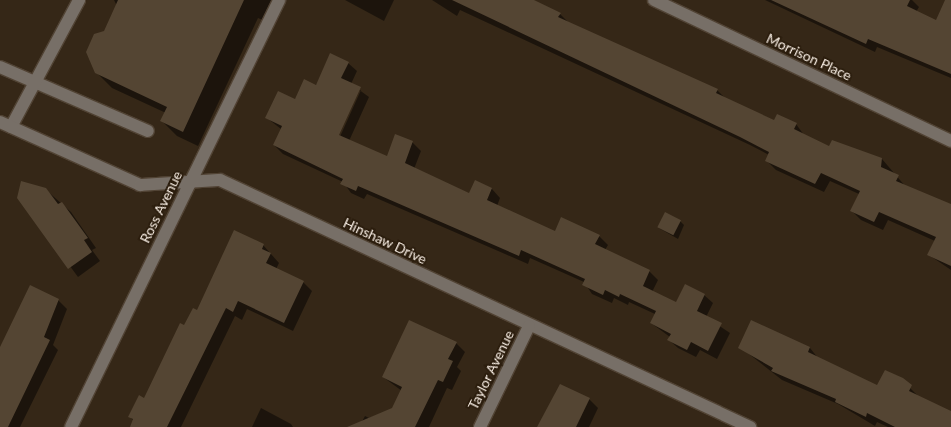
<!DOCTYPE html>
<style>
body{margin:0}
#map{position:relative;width:951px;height:427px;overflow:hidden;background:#352717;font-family:Lato,sans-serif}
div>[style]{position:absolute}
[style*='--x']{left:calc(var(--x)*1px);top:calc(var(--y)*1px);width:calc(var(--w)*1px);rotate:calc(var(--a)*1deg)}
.shadow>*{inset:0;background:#0007}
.building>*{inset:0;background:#544533;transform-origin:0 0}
.roads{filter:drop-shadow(1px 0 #514334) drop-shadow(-1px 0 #514334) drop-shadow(0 1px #514334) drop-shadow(0 -1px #514334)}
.lane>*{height:12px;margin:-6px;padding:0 6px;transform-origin:6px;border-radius:6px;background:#776f67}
.street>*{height:12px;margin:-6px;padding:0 6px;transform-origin:6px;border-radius:6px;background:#776f67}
span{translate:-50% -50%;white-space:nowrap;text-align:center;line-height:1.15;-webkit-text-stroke:4px #2b1d0d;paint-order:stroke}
.street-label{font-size:14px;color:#faf0e6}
</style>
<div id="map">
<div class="shadow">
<i style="clip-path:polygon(114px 0,277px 0,267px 22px,258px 18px,198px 146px,177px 136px,162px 121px,166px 113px,112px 88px,96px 72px,105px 32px,117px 6px)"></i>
<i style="clip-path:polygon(345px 0,394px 0,384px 21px)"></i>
<i style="clip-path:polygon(432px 0,530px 0,560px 14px,569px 23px,717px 90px,725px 98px,775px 121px,796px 124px,804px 135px,830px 147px,882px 159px,906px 187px,951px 207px,951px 270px,929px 255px,935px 241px,888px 220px,883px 230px,861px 220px,852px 211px,859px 194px,830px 181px,824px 192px,776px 170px,767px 161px,769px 155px,750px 145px,460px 10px,457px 16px)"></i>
<i style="clip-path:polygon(765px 0,912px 0,919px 7px,916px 12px,937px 22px,946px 0,951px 0,951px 78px,877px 47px,875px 52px)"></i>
<i style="clip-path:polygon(evenodd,348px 63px,357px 71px,351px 84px,369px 97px,349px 141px,388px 158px,412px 142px,421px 151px,414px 169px,470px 194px,476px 182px,492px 189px,500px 198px,497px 206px,556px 233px,599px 236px,608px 245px,605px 250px,649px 271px,658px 280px,652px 292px,677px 304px,704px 295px,713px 303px,706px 317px,730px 333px,717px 359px,700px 350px,696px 357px,678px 348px,669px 340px,670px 337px,651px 323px,655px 314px,629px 302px,628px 305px,614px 298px,612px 303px,592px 294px,584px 282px,530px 258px,528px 264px,367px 194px,364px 199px,351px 193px,343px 182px,283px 154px,274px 145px,281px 129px,267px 118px,348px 63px,358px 90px,361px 90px,338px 141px,336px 140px,358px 90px)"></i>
<i style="clip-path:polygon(45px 189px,71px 212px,96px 248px,92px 250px,100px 261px,78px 277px,19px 197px)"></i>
<i style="clip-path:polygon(680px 221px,684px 225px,678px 239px,659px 228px)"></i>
<i style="clip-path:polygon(263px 245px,279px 263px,276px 269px,303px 282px,312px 291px,293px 331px,247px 309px,242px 320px,235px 316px,181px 427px,131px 427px,134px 421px,130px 417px,145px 399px,185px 327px)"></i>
<i style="clip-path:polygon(58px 300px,67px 309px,53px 345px,58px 350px,20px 427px,0 427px,0 352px)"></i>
<i style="clip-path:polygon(456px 343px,465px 352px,457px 367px,461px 371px,452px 390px,447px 388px,429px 427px,359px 427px,365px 416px,369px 418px,393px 409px,402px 391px,383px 377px)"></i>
<i style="clip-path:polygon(740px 347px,810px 348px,818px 358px,878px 387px,902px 380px,919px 397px,951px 412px,951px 427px,888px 427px,877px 422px,875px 426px,838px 404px,782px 380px)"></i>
<i style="clip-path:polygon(560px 386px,589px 399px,598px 408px,589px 427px,538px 427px)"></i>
<i style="clip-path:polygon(261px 408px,291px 424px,293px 427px,252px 427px)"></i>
</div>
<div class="building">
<i style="clip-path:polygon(118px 0,244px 0,183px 132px,160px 121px,167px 107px,95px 73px,86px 52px,94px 34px,104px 31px)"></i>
<i style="clip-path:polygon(452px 0,534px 0,561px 13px,558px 17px,718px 89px,716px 93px,774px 120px,777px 114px,797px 123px,794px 129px,829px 146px,832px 140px,882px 158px,881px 167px,899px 175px,896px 181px,951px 204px,951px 266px,927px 255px,936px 237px,879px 212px,874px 222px,850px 211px,860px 191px,821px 173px,815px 184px,765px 161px,769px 152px,740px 137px)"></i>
<i style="clip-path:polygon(771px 0,910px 0,907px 6px,936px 20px,945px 0,951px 0,951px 74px,868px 39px,866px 44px)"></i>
<i style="clip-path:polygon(330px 53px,349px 62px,341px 78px,361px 87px,339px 135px,387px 156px,395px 134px,413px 141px,405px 163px,469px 193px,475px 180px,492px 188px,487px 200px,555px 231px,561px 217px,600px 235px,595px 244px,650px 270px,643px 286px,676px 302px,685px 284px,705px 294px,697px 311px,722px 323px,708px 351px,691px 342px,687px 350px,667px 340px,671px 334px,650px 323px,656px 311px,620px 294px,619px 297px,605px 290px,603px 295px,582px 285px,585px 279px,521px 250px,519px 256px,358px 186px,356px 191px,340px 184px,343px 179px,273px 145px,282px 126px,265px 118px,278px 91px,295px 99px,304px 79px,316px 85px)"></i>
<i style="clip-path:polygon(21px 181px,46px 188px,58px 204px,62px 202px,88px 238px,84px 240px,92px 252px,68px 269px,17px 198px)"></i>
<i style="left:665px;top:212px;width:18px;height:17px;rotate:27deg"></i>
<i style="clip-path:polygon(234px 230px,264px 244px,262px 249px,271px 253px,266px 263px,304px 281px,284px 323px,238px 301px,233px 312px,226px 308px,167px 427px,130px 427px,133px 419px,128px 417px,139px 395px,144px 398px,180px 323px,184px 325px,193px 308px,197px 310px)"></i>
<i style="clip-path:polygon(30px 285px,59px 299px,44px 337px,50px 340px,8px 427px,0 427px,0 347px)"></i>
<i style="clip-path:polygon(409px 320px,457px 342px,448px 359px,453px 361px,443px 382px,438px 380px,415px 427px,347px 427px,392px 408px,402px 387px,382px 377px)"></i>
<i style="clip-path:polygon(751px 320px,810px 347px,808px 352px,877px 385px,885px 370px,903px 378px,912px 385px,909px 391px,951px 411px,951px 427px,895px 427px,867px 413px,866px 417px,835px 402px,836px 399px,771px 371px,773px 368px,738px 348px)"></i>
<i style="clip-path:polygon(560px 384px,590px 398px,576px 427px,537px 427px)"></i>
</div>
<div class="roads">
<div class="lane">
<i style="--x:0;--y:67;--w:161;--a:23.4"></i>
<i style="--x:11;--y:127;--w:144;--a:-61.8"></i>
</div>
<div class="street">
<i style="--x:654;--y:0;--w:329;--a:25.4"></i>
<i style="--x:0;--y:122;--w:154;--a:24.2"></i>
<i style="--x:140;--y:185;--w:80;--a:-3.6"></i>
<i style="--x:220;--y:180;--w:585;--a:24.99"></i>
<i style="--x:71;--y:427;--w:475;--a:-64"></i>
<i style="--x:480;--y:427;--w:112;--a:-64.1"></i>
</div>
</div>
<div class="street-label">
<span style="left:809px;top:57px;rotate:25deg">Morrison Place</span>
<span style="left:161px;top:207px;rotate:-64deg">Ross Avenue</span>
<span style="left:385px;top:241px;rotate:25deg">Hinshaw Drive</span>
<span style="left:491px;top:370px;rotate:-64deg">Taylor Avenue</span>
</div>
</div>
